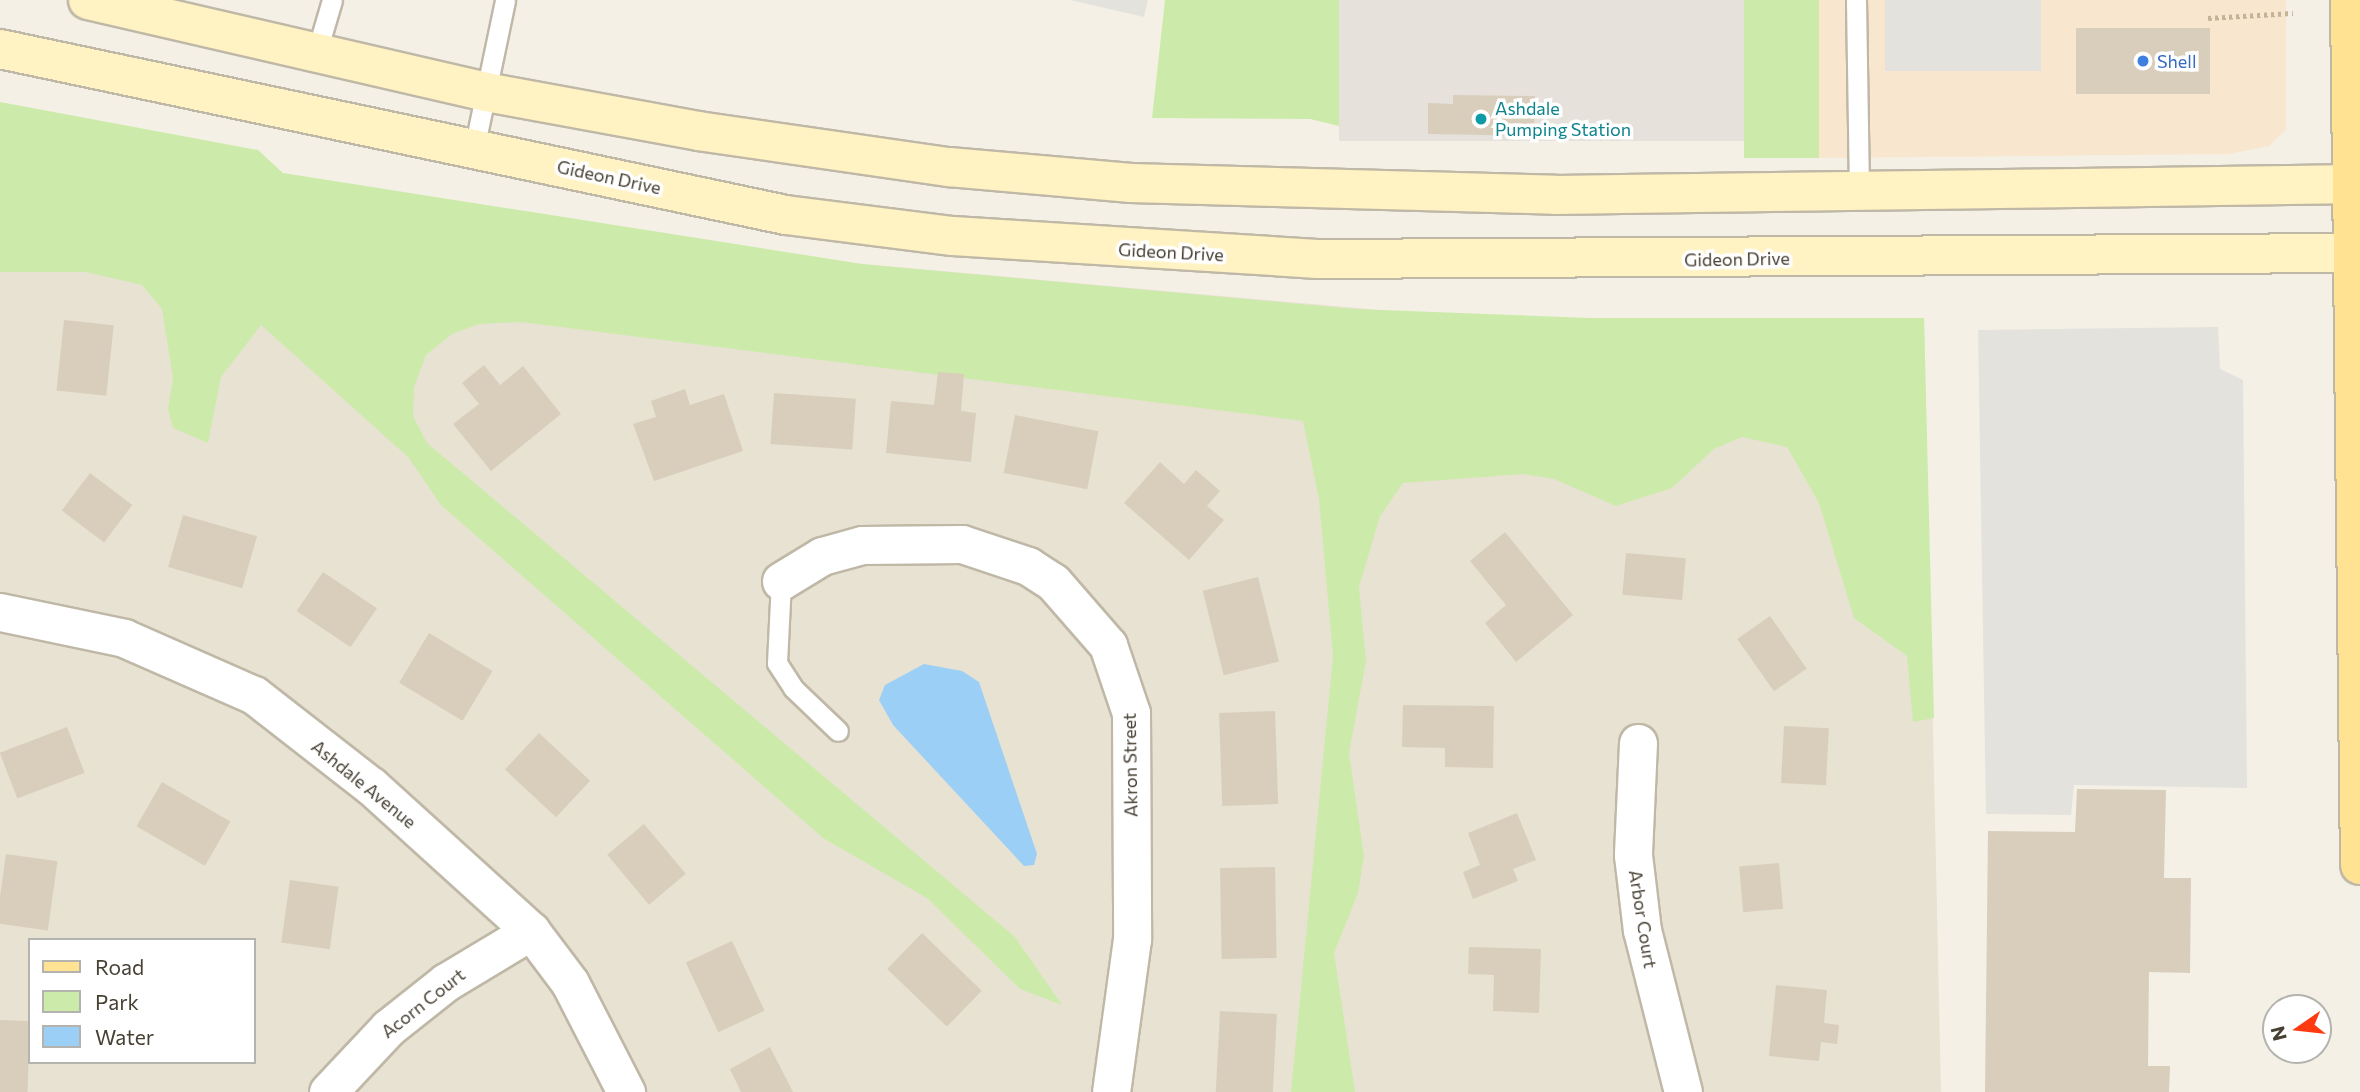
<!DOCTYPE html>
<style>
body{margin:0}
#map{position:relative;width:2360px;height:1092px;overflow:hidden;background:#f4f0e5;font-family:Commissioner,sans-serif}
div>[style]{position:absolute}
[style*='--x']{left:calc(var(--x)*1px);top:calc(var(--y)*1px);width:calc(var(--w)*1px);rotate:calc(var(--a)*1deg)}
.residential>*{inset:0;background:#e8e2d2}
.commercial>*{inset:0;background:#f8e7ce}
.industrial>*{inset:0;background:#e6e1da;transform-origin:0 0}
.green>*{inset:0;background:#ccebaa;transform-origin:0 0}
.parking>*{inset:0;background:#e4e2dd;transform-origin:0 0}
.water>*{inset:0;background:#9ccff6}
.building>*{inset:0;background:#d9cebc;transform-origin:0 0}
.path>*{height:4.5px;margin-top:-2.25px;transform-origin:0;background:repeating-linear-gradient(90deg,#c3b497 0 3.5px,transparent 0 7px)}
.roads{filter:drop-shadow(2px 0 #c0b8a7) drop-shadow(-2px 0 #c0b8a7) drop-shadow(0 2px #c0b8a7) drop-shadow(0 -2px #c0b8a7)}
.service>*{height:19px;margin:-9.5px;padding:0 9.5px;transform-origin:9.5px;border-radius:9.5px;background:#fff}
.minor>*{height:37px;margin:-18.5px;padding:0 18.5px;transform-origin:18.5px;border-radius:18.5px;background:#fff}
.secondary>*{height:38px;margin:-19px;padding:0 19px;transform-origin:19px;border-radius:19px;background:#fff2c3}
.primary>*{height:38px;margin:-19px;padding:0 19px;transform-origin:19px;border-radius:19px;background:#ffe392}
.dots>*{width:19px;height:19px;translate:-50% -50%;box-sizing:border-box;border:4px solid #fff;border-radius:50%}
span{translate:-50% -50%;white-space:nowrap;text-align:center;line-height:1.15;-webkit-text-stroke:7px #fff;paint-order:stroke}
.shop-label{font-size:18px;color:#366cbe}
.left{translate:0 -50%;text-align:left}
.culture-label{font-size:18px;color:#0d838f}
.street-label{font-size:18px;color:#474034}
.legend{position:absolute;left:28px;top:938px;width:228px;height:126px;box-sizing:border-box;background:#fff;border:2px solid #b5b3ae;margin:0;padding:9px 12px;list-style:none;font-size:21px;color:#474034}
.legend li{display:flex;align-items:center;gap:14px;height:35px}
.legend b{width:35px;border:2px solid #b5b3ae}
.north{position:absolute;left:2262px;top:994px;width:70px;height:70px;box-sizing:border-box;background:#fff;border:2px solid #b5b3ae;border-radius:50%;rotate:256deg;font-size:19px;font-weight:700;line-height:28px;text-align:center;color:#474034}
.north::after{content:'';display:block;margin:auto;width:24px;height:32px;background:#ff3a10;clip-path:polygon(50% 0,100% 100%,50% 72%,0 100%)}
</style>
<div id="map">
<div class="residential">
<i style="clip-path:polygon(evenodd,0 141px,862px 264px,1481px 319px,1924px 318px,1941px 1092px,0 1092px,0 141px,30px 940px,254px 940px,254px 1062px,30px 1062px,30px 940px)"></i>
</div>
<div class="commercial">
<i style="clip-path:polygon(1819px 0,2286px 0,2286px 130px,2269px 146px,2229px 154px,1817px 158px)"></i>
</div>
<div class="industrial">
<i style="left:1339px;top:0;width:405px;height:141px"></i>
</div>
<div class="green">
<i style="clip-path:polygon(1165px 0,1339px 0,1339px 126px,1310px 119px,1152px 118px)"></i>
<i style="left:1744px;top:0;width:75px;height:158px"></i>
<i style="clip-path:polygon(0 102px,258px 150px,283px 173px,862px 264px,1355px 309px,1589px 318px,1924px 318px,1934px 718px,1913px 722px,1907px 656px,1854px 618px,1819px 503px,1787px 447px,1742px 437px,1714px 449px,1672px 488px,1616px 506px,1554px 479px,1523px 474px,1403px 483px,1380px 516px,1359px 587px,1366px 661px,1349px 753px,1364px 856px,1358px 893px,1334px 953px,1355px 1092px,1291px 1092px,1333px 656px,1319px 499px,1303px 421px,521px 322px,479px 324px,452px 334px,426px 355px,414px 387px,413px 416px,427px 443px,1015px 937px,1062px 1005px,1020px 989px,927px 898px,823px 838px,441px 505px,408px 457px,261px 325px,221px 377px,208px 443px,173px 428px,168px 409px,173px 378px,162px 309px,142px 285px,86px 272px,0 272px)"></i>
</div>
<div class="parking">
<i style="clip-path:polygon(1070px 0,1148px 0,1144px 17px)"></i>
<i style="left:1885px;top:0;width:156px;height:71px"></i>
<i style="clip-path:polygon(2218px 327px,2220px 369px,2243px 380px,2247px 788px,2074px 785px,2071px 815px,1986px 814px,1978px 330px)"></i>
</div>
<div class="water">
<i style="clip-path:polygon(924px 664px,962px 671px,979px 682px,1037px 854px,1034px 865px,1024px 866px,893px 725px,879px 700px,885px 685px)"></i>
</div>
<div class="building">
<i style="left:2210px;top:28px;width:66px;height:134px;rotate:90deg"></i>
<i style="clip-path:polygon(1453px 95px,1535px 96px,1534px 136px,1428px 134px,1428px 103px,1453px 104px)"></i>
<i style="left:64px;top:320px;width:50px;height:71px;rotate:6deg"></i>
<i style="clip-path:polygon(484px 365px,500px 385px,523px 366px,561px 414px,491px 471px,453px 424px,479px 404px,462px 383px)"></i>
<i style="clip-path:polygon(938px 372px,964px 374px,961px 411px,976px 413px,971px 462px,886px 453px,891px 401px,934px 405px)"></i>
<i style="clip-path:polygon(685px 389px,690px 405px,724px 394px,743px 451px,654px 481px,633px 424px,656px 417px,651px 401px)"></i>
<i style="left:774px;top:393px;width:82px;height:51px;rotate:4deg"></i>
<i style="left:1015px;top:415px;width:85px;height:59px;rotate:11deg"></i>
<i style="clip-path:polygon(1160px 462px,1184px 484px,1196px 470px,1220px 491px,1207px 506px,1224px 520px,1189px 560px,1124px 503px)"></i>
<i style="left:90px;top:473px;width:53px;height:47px;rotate:37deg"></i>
<i style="left:183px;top:515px;width:77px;height:54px;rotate:16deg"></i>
<i style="clip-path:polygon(1505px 532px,1573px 615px,1516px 662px,1485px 623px,1506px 605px,1470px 561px)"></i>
<i style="left:1626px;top:553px;width:60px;height:42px;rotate:5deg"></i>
<i style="left:323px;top:572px;width:65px;height:47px;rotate:34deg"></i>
<i style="left:1258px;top:577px;width:87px;height:57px;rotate:76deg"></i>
<i style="left:1770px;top:616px;width:64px;height:40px;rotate:55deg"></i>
<i style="left:429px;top:633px;width:74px;height:58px;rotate:31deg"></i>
<i style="clip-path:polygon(1403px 705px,1494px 706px,1493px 768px,1445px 767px,1445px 748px,1402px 747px)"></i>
<i style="left:1275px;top:711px;width:93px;height:56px;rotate:88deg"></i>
<i style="left:1784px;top:726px;width:45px;height:57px;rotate:3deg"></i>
<i style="left:67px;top:727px;width:49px;height:72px;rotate:69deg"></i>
<i style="left:539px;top:733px;width:70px;height:50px;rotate:43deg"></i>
<i style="left:162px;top:782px;width:79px;height:51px;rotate:30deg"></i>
<i style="clip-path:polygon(2077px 789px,2166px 790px,2164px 878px,2191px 878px,2190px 973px,2149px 972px,2148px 1066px,2170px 1066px,2169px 1092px,1985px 1092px,1988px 831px,2075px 832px)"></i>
<i style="clip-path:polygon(1517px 813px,1536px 860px,1513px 869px,1518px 881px,1473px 899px,1463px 872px,1480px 865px,1468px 833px)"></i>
<i style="left:644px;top:824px;width:65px;height:48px;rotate:50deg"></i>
<i style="left:6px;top:854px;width:52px;height:70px;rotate:8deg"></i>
<i style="left:1779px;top:863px;width:46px;height:40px;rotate:85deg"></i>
<i style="left:1275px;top:867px;width:91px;height:55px;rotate:89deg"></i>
<i style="left:290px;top:880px;width:49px;height:63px;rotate:8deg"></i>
<i style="left:922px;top:933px;width:83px;height:50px;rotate:44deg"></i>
<i style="left:732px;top:941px;width:77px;height:51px;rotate:65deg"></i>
<i style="clip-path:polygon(1469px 947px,1541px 949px,1539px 1013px,1493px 1011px,1494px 975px,1468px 974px)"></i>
<i style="clip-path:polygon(1776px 985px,1827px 990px,1824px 1023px,1839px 1025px,1837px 1044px,1821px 1042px,1819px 1061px,1769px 1056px)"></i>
<i style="left:1220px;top:1011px;width:57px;height:81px;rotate:3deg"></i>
<i style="left:0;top:1020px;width:30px;height:72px;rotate:2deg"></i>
<i style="clip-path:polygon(770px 1047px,793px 1092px,741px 1092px,730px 1069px)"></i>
</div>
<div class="path">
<i style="--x:2208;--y:18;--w:85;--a:-3.4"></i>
</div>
<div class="roads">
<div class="service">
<i style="--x:1856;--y:0;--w:190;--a:89.1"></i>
<i style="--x:317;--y:51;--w:53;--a:-73.6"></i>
<i style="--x:474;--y:149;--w:152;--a:-78.2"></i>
<i style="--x:781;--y:581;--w:82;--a:92.8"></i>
<i style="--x:777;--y:663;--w:30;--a:57"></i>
<i style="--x:793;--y:688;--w:62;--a:43.7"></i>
</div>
<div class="minor">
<i style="--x:781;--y:581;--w:48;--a:-31.4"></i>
<i style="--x:822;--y:556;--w:41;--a:-15.4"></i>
<i style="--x:862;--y:545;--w:100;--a:-0.6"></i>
<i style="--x:962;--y:544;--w:70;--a:18.4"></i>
<i style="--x:1028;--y:566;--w:30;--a:33"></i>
<i style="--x:1053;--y:582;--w:84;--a:48.9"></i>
<i style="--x:1108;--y:645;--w:72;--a:71.3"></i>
<i style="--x:1131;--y:713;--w:226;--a:89.7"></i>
<i style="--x:1132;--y:939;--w:154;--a:97.8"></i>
<i style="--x:0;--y:612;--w:127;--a:11.8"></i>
<i style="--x:124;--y:638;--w:142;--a:23.7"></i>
<i style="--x:254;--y:695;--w:148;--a:37.9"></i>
<i style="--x:371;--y:786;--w:216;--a:42.2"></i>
<i style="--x:531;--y:931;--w:65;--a:53.1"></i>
<i style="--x:570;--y:983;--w:123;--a:62.8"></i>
<i style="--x:1638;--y:743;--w:112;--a:92.6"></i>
<i style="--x:1633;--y:855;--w:76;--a:83.2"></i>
<i style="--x:1642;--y:930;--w:167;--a:75.8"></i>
<i style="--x:328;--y:1092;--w:88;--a:-46.8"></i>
<i style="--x:388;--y:1028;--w:74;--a:-38.4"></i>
<i style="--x:446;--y:982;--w:99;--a:-31"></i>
</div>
<div class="secondary">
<i style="--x:88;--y:0;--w:408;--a:13"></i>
<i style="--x:486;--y:92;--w:216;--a:10.4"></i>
<i style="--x:698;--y:131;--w:254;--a:8.2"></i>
<i style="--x:949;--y:167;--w:183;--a:5"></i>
<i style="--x:1131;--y:183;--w:425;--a:1.6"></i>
<i style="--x:1556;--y:195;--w:804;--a:-0.78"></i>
<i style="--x:0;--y:49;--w:803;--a:11.93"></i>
<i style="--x:786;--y:215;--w:168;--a:7.2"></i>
<i style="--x:953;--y:236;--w:365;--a:3.6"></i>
<i style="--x:1317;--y:259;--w:1043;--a:-0.33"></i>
</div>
<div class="primary">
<i style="--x:2350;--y:0;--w:865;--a:89.34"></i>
</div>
</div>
<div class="dots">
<i style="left:2143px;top:61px;background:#3f7fe0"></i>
<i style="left:1481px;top:119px;background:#0f9aa8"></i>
</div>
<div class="shop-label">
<span class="left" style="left:2157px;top:61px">Shell</span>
</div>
<div class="culture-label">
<span class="left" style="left:1495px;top:119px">Ashdale<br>Pumping Station</span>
</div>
<div class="street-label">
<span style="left:609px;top:177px;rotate:12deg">Gideon Drive</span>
<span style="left:1171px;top:252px;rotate:3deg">Gideon Drive</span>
<span style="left:1737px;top:259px;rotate:-1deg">Gideon Drive</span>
<span style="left:1130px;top:765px;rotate:-91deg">Akron Street</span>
<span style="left:364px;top:784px;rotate:39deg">Ashdale Avenue</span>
<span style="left:1643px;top:919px;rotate:81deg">Arbor Court</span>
<span style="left:423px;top:1003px;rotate:-38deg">Acorn Court</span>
</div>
<ul class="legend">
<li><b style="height:9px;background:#ffe392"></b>Road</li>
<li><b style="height:19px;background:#ccebaa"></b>Park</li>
<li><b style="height:19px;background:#9ccff6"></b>Water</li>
</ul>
<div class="north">N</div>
</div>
